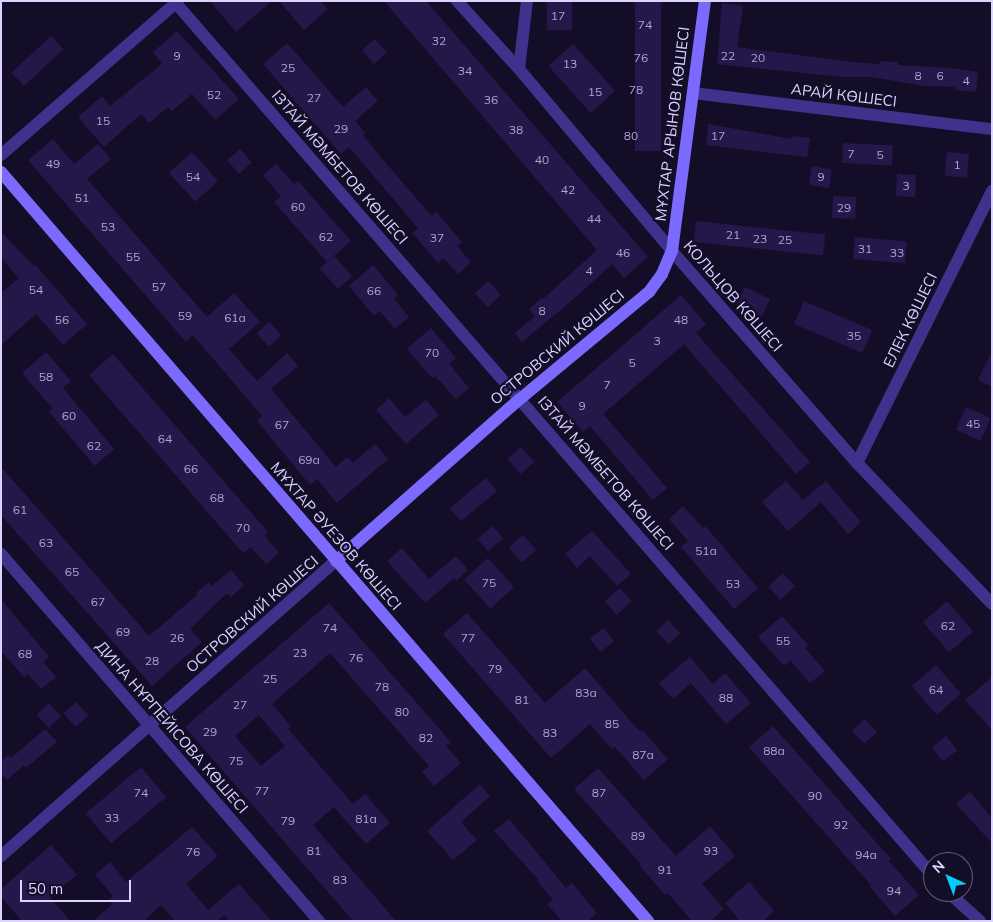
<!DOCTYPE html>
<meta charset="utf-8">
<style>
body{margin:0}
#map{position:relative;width:993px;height:922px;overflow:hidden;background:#140d28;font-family:Mulish,sans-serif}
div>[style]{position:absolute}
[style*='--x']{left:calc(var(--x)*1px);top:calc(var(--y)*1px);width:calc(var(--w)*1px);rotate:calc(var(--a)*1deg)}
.building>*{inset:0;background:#26174b;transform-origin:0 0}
.street>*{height:12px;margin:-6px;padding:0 6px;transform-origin:6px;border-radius:6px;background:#3e328c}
.secondary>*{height:12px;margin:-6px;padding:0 6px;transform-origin:6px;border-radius:6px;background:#7c6aff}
span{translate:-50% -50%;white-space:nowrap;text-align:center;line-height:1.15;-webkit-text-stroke:4.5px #140d28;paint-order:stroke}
.number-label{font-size:12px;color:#aea4d2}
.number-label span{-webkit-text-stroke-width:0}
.street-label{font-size:15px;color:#dcd3ff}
.frame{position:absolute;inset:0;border:2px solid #dcd3ff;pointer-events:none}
.north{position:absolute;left:923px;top:852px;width:50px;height:50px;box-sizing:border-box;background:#140d28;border:1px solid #645c7e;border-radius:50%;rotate:317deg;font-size:14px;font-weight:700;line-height:20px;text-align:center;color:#dcd3ff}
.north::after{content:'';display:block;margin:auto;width:18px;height:22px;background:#00cefe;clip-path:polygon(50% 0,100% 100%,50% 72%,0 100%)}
.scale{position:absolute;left:20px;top:880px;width:111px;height:22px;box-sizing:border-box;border:2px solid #dcd3ff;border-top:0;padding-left:6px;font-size:15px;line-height:18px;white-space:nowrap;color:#dcd3ff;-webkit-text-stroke:4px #140d28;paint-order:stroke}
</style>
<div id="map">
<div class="building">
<i style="clip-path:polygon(210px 1px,272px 1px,236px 32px)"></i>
<i style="clip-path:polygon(279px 1px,321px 1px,328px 9px,304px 30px)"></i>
<i style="clip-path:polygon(384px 1px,426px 1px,648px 257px,624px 278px,612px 264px,576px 297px,522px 342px,515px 333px,535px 316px,529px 309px,542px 298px,543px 299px,597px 250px)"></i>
<i style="left:547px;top:1px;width:25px;height:29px"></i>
<i style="left:635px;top:1px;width:26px;height:150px"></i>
<i style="clip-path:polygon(722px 3px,743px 6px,737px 47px,852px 62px,880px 64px,881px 61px,898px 62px,898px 65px,950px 68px,978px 72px,976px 92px,955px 90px,955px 87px,925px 86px,871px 77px,842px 77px,717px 64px)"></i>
<i style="clip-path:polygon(177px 31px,239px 99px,215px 120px,192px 94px,172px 111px,168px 107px,149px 123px,141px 114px,104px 147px,78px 117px,102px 96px,110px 106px,162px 64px,153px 52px)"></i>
<i style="left:51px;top:36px;width:18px;height:54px;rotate:47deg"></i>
<i style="left:375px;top:39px;width:18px;height:17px;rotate:49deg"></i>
<i style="clip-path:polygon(287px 43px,343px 107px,366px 87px,378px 101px,355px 121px,365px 133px,363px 135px,378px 154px,415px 197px,432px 216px,436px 212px,462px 242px,457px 246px,471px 262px,458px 274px,443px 258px,438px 263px,412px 233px,418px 228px,349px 147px,341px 154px,263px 64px)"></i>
<i style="left:573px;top:44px;width:63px;height:33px;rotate:48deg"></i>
<i style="clip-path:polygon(708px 124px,791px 139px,792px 136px,810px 138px,807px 157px,706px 145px)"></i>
<i style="clip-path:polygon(53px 139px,74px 164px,98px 144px,111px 159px,87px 179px,207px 317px,234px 293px,260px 322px,229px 349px,257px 381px,287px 353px,298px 366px,271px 389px,336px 467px,347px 457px,353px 463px,375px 444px,388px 459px,337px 503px,317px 479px,310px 485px,257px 421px,262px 416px,193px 335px,186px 342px,28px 160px)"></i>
<i style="left:843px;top:143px;width:50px;height:20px;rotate:3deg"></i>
<i style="left:240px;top:149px;width:18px;height:17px;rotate:49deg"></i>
<i style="left:192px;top:152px;width:39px;height:31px;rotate:48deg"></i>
<i style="left:947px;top:152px;width:22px;height:24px;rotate:5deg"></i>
<i style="clip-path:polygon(276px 164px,294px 184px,298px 181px,351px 241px,327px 262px,274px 202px,281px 196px,263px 175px)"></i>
<i style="left:812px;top:166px;width:20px;height:19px;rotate:9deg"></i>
<i style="left:897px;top:174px;width:19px;height:22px;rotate:3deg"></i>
<i style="left:833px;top:196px;width:23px;height:22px;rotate:2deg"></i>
<i style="left:696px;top:221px;width:130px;height:21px;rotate:6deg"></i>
<i style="clip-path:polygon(1px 232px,34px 266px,35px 265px,87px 324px,63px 345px,36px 314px,1px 345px,1px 293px,19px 278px,1px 258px)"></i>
<i style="left:855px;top:237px;width:52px;height:22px;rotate:5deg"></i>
<i style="left:334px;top:256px;width:27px;height:19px;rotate:48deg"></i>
<i style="clip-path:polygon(373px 265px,398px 295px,394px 299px,409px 317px,395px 329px,380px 311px,374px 316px,349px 286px)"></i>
<i style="left:488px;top:281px;width:19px;height:18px;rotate:47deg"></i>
<i style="left:745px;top:287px;width:28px;height:25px;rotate:26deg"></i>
<i style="clip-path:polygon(681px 295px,706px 324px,696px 333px,810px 462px,796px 474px,684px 344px,603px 414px,667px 488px,653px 500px,590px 426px,583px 432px,557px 402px)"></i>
<i style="left:804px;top:301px;width:74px;height:25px;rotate:23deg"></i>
<i style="left:269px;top:322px;width:18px;height:17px;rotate:47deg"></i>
<i style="clip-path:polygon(431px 328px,456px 358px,449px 364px,469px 388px,456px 399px,435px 376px,432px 378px,407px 349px)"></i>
<i style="clip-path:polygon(992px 351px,992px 387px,978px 380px)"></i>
<i style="clip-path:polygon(46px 352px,71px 381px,63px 388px,114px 449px,95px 466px,49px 412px,53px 409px,22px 373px)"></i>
<i style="clip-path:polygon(113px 354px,268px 532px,264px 535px,279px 553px,266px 564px,251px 547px,243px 553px,89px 375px)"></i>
<i style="clip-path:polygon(389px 398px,405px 417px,426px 400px,439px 415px,406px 444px,376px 410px)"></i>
<i style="left:966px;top:407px;width:27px;height:25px;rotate:24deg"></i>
<i style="left:521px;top:447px;width:20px;height:18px;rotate:49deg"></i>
<i style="clip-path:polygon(1px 467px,149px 636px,197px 595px,196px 593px,209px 582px,212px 586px,231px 570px,244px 585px,231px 597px,227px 593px,190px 629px,202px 642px,152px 686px,1px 515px)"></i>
<i style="left:486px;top:478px;width:17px;height:47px;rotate:50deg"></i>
<i style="clip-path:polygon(786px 481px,803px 500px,826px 481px,861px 522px,848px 534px,821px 502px,788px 531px,762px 502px)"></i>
<i style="clip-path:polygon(683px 506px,703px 528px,705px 526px,758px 588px,734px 609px,681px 547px,688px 541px,669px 519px)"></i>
<i style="left:493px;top:526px;width:16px;height:20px;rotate:50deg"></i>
<i style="clip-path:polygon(592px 531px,631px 574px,617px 586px,590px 556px,577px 568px,565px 554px)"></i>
<i style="left:523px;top:535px;width:20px;height:19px;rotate:49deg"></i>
<i style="clip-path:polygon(402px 548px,429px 579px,456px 556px,468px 570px,456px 581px,454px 578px,425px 603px,387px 561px)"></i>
<i style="left:488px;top:558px;width:39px;height:32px;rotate:48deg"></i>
<i style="left:783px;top:573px;width:18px;height:20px;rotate:47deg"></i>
<i style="left:620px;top:588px;width:18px;height:20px;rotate:49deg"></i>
<i style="clip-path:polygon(1px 599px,49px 657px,43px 662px,56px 677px,41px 689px,28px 674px,24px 677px,1px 651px)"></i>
<i style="left:947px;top:601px;width:40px;height:32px;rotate:49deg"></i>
<i style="clip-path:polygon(evenodd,329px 603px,451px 742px,446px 746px,461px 763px,434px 786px,422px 772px,429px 766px,330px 653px,272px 704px,291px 726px,288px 729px,353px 804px,365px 794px,390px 823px,366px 844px,334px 807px,313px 825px,396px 921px,353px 921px,185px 727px,329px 603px,259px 715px,285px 746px,261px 766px,235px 736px,259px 715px)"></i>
<i style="clip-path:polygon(467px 613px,545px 703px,585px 668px,640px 732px,642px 730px,668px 759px,644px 780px,615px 747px,612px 749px,590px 724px,551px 758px,443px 634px)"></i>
<i style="clip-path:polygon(782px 616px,808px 645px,805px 648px,825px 671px,810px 683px,790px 660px,784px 666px,758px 637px)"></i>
<i style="left:668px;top:620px;width:18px;height:16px;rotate:47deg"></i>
<i style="left:603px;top:628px;width:17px;height:17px;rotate:50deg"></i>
<i style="clip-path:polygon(690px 657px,713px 684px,725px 673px,751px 703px,726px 724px,691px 683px,673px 699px,659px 683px)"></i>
<i style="left:936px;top:665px;width:38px;height:32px;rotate:49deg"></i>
<i style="clip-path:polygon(992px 677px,992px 730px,965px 700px)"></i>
<i style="left:76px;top:702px;width:18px;height:17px;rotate:47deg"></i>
<i style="left:49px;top:703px;width:18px;height:17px;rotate:47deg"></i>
<i style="left:865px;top:719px;width:18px;height:17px;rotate:49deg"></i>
<i style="clip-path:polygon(773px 726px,891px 859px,889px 861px,919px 895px,895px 916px,870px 887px,871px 885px,749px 747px)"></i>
<i style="clip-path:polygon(45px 729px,57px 742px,26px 768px,24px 765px,7px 780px,1px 774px,1px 762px,8px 755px,11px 758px)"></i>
<i style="left:946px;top:736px;width:18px;height:18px;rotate:52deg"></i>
<i style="left:141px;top:767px;width:39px;height:72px;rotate:50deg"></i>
<i style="clip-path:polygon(598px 768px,676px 856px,710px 826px,735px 856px,702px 884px,724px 909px,710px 921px,692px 921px,668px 893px,665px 895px,640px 866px,641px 864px,574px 789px)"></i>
<i style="clip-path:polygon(480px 784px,490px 796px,461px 822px,477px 840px,453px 860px,427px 831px)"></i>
<i style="clip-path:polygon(970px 792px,992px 818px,992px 843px,956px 804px)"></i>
<i style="clip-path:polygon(509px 819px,566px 888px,572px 883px,597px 913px,588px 921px,562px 921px,547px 904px,553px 900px,537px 881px,538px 879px,494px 831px)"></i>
<i style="clip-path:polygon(192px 827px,218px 856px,186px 884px,208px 910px,239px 884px,271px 921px,229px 921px,224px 915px,217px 921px,175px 921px,161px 905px,144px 921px,93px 921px,113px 904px,109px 900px,113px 896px,95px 875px,110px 862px,126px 882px)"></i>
<i style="clip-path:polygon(51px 845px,77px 875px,50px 897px,70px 921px,22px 921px,1px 897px,1px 889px)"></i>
<i style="clip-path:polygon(749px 882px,774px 911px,763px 921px,740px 921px,725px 903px)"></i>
</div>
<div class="street">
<i style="--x:174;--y:1;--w:1158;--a:49.06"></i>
<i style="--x:457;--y:1;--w:92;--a:47.6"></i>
<i style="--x:519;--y:69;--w:238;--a:49.9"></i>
<i style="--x:672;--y:251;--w:281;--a:48.9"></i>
<i style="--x:857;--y:463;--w:195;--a:46.2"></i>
<i style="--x:519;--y:69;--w:68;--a:-83.3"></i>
<i style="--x:693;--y:93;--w:301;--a:6.9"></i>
<i style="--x:1;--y:155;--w:235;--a:-41"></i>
<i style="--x:857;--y:463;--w:304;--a:-63.6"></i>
<i style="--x:1;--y:554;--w:486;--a:49.1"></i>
<i style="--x:1;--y:856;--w:446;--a:-41.4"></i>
<i style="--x:948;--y:892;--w:43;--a:42.2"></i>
</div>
<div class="secondary">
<i style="--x:1;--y:172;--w:990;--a:49.18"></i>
<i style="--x:336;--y:561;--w:245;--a:-41.4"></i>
<i style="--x:520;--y:399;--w:168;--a:-39.7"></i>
<i style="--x:649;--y:292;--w:22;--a:-54"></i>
<i style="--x:662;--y:274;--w:25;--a:-67"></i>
<i style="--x:672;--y:251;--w:252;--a:-82.5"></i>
</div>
<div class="number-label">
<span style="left:558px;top:16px">17</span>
<span style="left:645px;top:25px">74</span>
<span style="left:439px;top:41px">32</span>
<span style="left:177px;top:56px">9</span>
<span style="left:728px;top:56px">22</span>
<span style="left:641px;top:58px">76</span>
<span style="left:758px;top:58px">20</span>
<span style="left:570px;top:64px">13</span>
<span style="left:288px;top:68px">25</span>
<span style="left:465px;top:71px">34</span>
<span style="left:918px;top:76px">8</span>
<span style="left:940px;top:76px">6</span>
<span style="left:966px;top:81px">4</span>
<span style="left:636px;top:90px">78</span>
<span style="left:595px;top:92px">15</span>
<span style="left:214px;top:95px">52</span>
<span style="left:314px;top:98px">27</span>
<span style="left:491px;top:100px">36</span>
<span style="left:103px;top:121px">15</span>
<span style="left:341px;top:129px">29</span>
<span style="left:516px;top:130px">38</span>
<span style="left:631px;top:136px">80</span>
<span style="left:718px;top:136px">17</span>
<span style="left:851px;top:154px">7</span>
<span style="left:880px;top:155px">5</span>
<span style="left:542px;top:160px">40</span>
<span style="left:53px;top:164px">49</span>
<span style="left:957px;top:165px">1</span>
<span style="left:193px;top:177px">54</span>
<span style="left:821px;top:177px">9</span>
<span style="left:906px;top:186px">3</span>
<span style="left:568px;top:190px">42</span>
<span style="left:82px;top:198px">51</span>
<span style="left:298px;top:207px">60</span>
<span style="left:844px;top:208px">29</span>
<span style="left:594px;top:219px">44</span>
<span style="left:108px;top:227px">53</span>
<span style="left:733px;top:235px">21</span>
<span style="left:326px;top:237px">62</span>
<span style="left:437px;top:238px">37</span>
<span style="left:760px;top:239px">23</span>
<span style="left:785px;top:240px">25</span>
<span style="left:865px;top:249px">31</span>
<span style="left:623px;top:253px">46</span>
<span style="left:897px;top:253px">33</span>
<span style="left:133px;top:257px">55</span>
<span style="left:589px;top:271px">4</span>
<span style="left:159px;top:287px">57</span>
<span style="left:36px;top:290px">54</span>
<span style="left:374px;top:291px">66</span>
<span style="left:542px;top:311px">8</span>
<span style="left:185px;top:316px">59</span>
<span style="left:235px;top:318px">61а</span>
<span style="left:62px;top:320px">56</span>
<span style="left:681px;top:320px">48</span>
<span style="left:854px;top:336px">35</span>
<span style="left:657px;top:341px">3</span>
<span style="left:432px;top:353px">70</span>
<span style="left:632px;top:363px">5</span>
<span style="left:46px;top:377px">58</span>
<span style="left:607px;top:385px">7</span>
<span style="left:582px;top:406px">9</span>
<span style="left:69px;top:416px">60</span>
<span style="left:973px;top:424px">45</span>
<span style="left:282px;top:425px">67</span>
<span style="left:165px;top:439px">64</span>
<span style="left:94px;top:446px">62</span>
<span style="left:309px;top:460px">69а</span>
<span style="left:191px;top:469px">66</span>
<span style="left:217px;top:498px">68</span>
<span style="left:20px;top:510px">61</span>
<span style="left:243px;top:528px">70</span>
<span style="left:46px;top:543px">63</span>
<span style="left:706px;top:551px">51а</span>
<span style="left:72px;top:572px">65</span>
<span style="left:489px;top:583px">75</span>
<span style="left:733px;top:584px">53</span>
<span style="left:98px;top:602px">67</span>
<span style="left:948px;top:626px">62</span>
<span style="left:330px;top:628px">74</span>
<span style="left:123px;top:632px">69</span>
<span style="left:177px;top:638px">26</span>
<span style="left:468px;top:638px">77</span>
<span style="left:783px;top:641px">55</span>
<span style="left:300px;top:653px">23</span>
<span style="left:25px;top:654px">68</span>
<span style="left:356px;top:658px">76</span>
<span style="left:152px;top:661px">28</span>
<span style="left:495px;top:669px">79</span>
<span style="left:270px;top:679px">25</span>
<span style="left:382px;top:687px">78</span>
<span style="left:936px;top:690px">64</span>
<span style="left:586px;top:693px">83а</span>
<span style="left:726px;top:698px">88</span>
<span style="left:522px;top:700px">81</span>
<span style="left:240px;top:705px">27</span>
<span style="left:402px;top:712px">80</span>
<span style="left:612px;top:724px">85</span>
<span style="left:210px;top:732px">29</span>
<span style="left:550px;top:733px">83</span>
<span style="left:426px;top:738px">82</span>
<span style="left:774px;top:751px">88а</span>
<span style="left:643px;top:755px">87а</span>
<span style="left:236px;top:761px">75</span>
<span style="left:262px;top:791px">77</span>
<span style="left:141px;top:793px">74</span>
<span style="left:599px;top:793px">87</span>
<span style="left:815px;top:796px">90</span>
<span style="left:112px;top:818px">33</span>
<span style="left:366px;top:819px">81а</span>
<span style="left:288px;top:821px">79</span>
<span style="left:841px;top:825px">92</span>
<span style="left:638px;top:836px">89</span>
<span style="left:314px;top:851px">81</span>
<span style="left:711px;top:851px">93</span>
<span style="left:193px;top:852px">76</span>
<span style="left:866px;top:855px">94а</span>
<span style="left:665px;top:870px">91</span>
<span style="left:340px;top:880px">83</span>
<span style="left:894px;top:891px">94</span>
</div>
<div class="street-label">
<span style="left:844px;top:95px;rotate:7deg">АРАЙ КӨШЕСІ</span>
<span style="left:672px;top:124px;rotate:-83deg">МҰХТАР АРЫНОВ КӨШЕСІ</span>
<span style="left:340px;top:167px;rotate:49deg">ІЗТАЙ МӘМБЕТОВ КӨШЕСІ</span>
<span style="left:733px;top:296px;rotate:49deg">КОЛЬЦОВ КӨШЕСІ</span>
<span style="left:910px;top:320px;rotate:-64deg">ЕЛЕК КӨШЕСІ</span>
<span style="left:557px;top:347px;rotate:-40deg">ОСТРОВСКИЙ КӨШЕСІ</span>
<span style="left:606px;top:473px;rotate:49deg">ІЗТАЙ МӘМБЕТОВ КӨШЕСІ</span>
<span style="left:336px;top:536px;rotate:49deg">МҰХТАР ӘУЕЗОВ КӨШЕСІ</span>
<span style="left:252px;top:614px;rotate:-41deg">ОСТРОВСКИЙ КӨШЕСІ</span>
<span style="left:172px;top:727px;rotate:49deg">ДИНА НҰРПЕЙІСОВА КӨШЕСІ</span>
</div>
<div class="frame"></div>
<div class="north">N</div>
<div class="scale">50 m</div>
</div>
